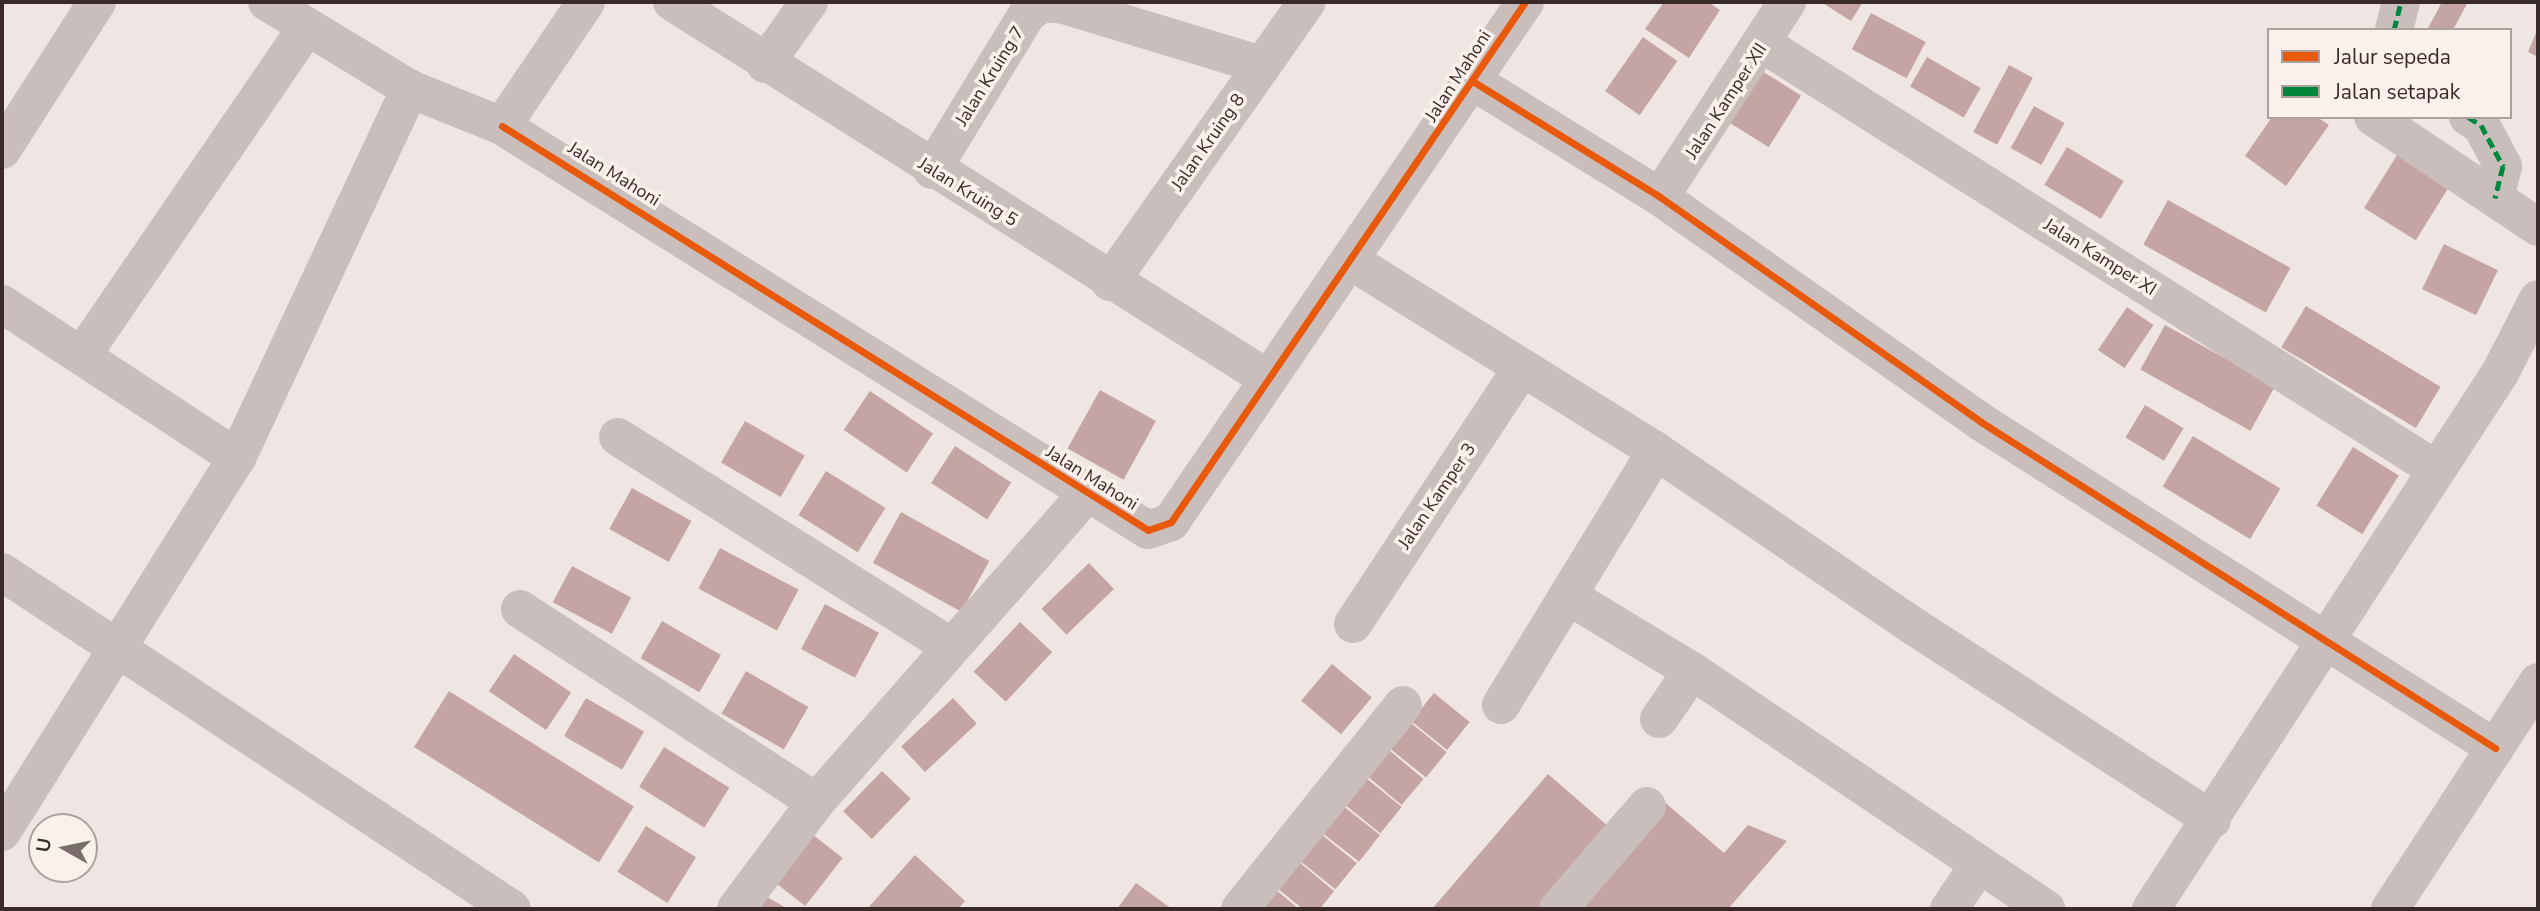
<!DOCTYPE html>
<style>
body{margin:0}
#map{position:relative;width:2540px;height:911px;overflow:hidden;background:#efe6e3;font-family:"Nunito Sans",sans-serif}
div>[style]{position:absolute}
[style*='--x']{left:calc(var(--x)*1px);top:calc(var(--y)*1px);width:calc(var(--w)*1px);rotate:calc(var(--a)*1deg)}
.building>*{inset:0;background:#c4a5a4;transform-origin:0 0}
.minor>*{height:38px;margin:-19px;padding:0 19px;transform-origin:19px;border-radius:19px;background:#c9bebc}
.quiet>*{height:5px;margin-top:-2.5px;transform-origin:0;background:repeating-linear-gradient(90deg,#00873e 0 10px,transparent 0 15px)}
.cycleway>*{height:7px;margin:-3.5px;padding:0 3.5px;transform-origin:3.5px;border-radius:3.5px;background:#e8590c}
span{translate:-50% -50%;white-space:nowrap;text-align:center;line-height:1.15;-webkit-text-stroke:7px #fbf0eb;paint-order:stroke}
.street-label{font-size:18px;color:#3a2a29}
.frame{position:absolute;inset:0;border:4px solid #3a2a29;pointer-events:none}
.legend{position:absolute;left:2267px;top:28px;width:245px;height:91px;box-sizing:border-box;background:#fbf0eb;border:2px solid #aea19d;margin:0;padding:9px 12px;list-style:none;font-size:21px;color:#3a2a29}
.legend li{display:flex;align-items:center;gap:14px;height:35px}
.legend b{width:35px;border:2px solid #aea19d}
.north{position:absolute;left:28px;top:813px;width:70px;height:70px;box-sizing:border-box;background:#fbf0eb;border:2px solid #aea19d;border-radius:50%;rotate:279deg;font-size:19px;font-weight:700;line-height:28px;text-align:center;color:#3a2a29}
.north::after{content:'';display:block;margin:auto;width:24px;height:32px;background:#796c6a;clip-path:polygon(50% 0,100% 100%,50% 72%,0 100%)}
</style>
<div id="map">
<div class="building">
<i style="clip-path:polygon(1664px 2px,1708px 2px,1720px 10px,1689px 58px,1645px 29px)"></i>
<i style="clip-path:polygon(1821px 2px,1863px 2px,1851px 21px)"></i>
<i style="clip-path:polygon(2442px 2px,2468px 2px,2453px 30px,2427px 30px)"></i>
<i style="left:1871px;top:13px;width:62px;height:41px;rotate:28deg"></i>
<i style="clip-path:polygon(2538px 28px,2538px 57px,2528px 52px)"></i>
<i style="left:1643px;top:37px;width:42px;height:66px;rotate:35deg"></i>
<i style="left:1927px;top:57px;width:62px;height:34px;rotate:30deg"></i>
<i style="left:2009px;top:65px;width:27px;height:76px;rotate:28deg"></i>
<i style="left:1757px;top:68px;width:52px;height:61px;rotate:32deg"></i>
<i style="left:2034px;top:106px;width:35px;height:48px;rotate:29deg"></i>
<i style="clip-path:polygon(2272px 117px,2317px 117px,2329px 125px,2286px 186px,2245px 156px)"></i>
<i style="left:2067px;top:147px;width:66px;height:44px;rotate:31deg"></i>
<i style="left:2399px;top:152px;width:61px;height:66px;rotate:32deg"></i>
<i style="left:2168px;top:200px;width:140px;height:51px;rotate:29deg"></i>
<i style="left:2444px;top:244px;width:60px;height:50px;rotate:26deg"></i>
<i style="left:2306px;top:306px;width:157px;height:48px;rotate:31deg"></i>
<i style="left:2127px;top:307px;width:32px;height:52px;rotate:34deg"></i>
<i style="left:2165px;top:325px;width:126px;height:51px;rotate:29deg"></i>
<i style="left:1100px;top:390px;width:64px;height:67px;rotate:29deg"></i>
<i style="left:870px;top:391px;width:76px;height:47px;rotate:34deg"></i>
<i style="left:2145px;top:405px;width:45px;height:38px;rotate:31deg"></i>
<i style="left:745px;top:421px;width:69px;height:48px;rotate:30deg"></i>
<i style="left:2193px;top:436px;width:102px;height:59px;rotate:31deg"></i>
<i style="left:955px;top:446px;width:67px;height:44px;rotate:33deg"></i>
<i style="left:2353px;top:447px;width:54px;height:69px;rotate:32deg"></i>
<i style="left:826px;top:471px;width:70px;height:52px;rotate:32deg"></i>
<i style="left:632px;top:488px;width:68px;height:47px;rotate:29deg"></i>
<i style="left:901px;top:512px;width:101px;height:58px;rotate:29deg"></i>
<i style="left:720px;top:548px;width:89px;height:46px;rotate:28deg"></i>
<i style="left:1089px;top:563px;width:36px;height:66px;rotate:46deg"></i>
<i style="left:572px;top:566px;width:67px;height:41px;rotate:28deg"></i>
<i style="left:825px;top:604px;width:61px;height:51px;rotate:28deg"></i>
<i style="left:662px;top:621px;width:68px;height:43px;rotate:30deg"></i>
<i style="left:1020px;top:622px;width:44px;height:68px;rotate:43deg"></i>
<i style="left:514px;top:654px;width:69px;height:45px;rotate:34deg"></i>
<i style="left:1332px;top:664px;width:52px;height:48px;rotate:40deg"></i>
<i style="left:746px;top:671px;width:72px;height:49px;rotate:30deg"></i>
<i style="left:449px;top:691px;width:218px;height:66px;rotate:32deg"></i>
<i style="left:1434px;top:693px;width:46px;height:36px;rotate:39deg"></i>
<i style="left:586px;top:698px;width:67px;height:44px;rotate:30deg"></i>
<i style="left:953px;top:698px;width:35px;height:71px;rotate:47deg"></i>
<i style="left:1411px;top:723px;width:46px;height:33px;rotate:39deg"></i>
<i style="left:664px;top:747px;width:77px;height:47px;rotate:32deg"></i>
<i style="left:1389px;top:750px;width:45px;height:34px;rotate:40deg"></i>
<i style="left:882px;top:771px;width:40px;height:56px;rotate:44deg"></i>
<i style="clip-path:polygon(1548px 774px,1609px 827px,1538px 909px,1432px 909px)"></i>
<i style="left:1366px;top:778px;width:46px;height:34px;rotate:39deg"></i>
<i style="clip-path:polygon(1661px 799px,1724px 853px,1748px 825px,1787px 841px,1728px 909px,1567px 909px)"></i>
<i style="left:1343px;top:806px;width:47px;height:34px;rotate:38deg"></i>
<i style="left:646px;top:826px;width:59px;height:54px;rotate:32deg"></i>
<i style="left:812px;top:834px;width:39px;height:61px;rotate:38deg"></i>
<i style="left:1321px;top:834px;width:46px;height:34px;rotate:39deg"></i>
<i style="clip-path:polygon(915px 855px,965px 901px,958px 909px,867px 909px)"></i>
<i style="clip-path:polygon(1299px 862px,1334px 891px,1320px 909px,1303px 909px,1277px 888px)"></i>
<i style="clip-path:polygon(1136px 883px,1172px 909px,1117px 909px)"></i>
<i style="clip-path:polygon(1276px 890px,1299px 909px,1261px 909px)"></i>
<i style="clip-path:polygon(757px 891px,788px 909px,747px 909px)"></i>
</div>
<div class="minor">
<i style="--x:267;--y:2;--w:167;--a:31.3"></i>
<i style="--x:410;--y:89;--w:99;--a:21.9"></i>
<i style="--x:502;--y:126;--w:150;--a:-55.9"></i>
<i style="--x:672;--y:2;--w:704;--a:32.29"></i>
<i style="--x:2394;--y:30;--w:29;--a:-76"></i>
<i style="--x:1763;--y:44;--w:797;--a:32.29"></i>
<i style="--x:765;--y:64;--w:76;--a:-54.6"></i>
<i style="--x:1474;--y:82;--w:219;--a:31.7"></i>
<i style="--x:1660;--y:197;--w:392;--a:35"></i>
<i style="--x:1981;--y:422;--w:609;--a:32.38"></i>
<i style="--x:2373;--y:117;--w:198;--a:33.7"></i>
<i style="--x:2468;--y:117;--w:15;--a:32"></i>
<i style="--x:2481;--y:125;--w:47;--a:61.8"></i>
<i style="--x:2503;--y:166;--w:33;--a:104"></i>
<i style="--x:502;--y:126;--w:762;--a:32.02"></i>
<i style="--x:1148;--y:530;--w:24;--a:-19"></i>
<i style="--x:1171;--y:522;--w:629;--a:-55.75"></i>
<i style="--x:2;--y:150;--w:176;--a:-57.3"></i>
<i style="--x:932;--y:170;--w:184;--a:-58.6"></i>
<i style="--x:1028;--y:13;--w:18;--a:-34"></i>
<i style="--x:1043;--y:3;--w:21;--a:5"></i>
<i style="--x:1064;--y:5;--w:206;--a:16.9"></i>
<i style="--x:1660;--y:197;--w:233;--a:-56.9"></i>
<i style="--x:1351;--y:261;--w:359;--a:31.9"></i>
<i style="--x:1656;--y:451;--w:313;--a:34.2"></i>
<i style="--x:1915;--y:627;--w:354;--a:33"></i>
<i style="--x:1110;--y:282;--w:342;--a:-54.9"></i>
<i style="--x:2;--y:304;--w:281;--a:33.2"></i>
<i style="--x:83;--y:354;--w:395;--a:-55.6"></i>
<i style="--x:618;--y:437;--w:392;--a:32.2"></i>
<i style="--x:2;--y:572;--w:611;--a:33.46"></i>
<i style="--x:1568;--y:596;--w:145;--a:31.2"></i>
<i style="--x:1692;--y:671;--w:427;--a:33.9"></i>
<i style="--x:520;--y:609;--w:353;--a:33.1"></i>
<i style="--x:1353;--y:624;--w:307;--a:-56.6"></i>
<i style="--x:1501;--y:705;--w:298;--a:-58.6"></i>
<i style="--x:1659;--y:719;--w:58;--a:-55.5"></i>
<i style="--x:2;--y:832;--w:442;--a:-57.9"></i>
<i style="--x:237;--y:458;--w:408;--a:-64.9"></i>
<i style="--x:736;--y:909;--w:134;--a:-53.2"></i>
<i style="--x:816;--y:802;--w:411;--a:-48.7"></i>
<i style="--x:1240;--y:909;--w:261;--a:-51.4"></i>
<i style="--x:1558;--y:909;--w:136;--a:-49.2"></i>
<i style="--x:1949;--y:909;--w:52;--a:-56"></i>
<i style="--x:2151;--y:909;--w:640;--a:-56.93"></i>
<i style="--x:2500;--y:373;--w:83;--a:-62.8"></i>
<i style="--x:2390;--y:909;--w:271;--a:-56.9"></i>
</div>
<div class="quiet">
<i style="--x:2394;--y:30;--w:29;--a:-76"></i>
<i style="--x:2468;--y:117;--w:15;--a:32"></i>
<i style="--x:2481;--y:125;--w:47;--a:61.8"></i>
<i style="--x:2503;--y:166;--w:33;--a:104"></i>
</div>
<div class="cycleway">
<i style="--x:1474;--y:82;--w:219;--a:31.7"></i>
<i style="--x:1660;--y:197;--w:392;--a:35"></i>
<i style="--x:1981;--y:422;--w:609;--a:32.38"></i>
<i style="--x:502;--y:126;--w:762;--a:32.02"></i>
<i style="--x:1148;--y:530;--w:24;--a:-19"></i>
<i style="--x:1171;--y:522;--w:629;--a:-55.75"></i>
</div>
<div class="street-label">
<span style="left:990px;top:76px;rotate:-58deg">Jalan Kruing 7</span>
<span style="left:1458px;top:76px;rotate:-57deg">Jalan Mahoni</span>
<span style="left:1726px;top:101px;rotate:-57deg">Jalan Kamper XII</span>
<span style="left:1208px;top:142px;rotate:-55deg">Jalan Kruing 8</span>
<span style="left:614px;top:174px;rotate:32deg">Jalan Mahoni</span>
<span style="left:968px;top:192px;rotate:32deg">Jalan Kruing 5</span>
<span style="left:2100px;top:257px;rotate:32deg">Jalan Kamper XI</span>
<span style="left:1092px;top:478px;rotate:32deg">Jalan Mahoni</span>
<span style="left:1437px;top:496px;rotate:-56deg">Jalan Kamper 3</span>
</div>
<div class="frame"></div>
<ul class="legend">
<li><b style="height:9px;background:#e8590c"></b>Jalur sepeda</li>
<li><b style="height:9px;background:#00873e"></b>Jalan setapak</li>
</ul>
<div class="north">U</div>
</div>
